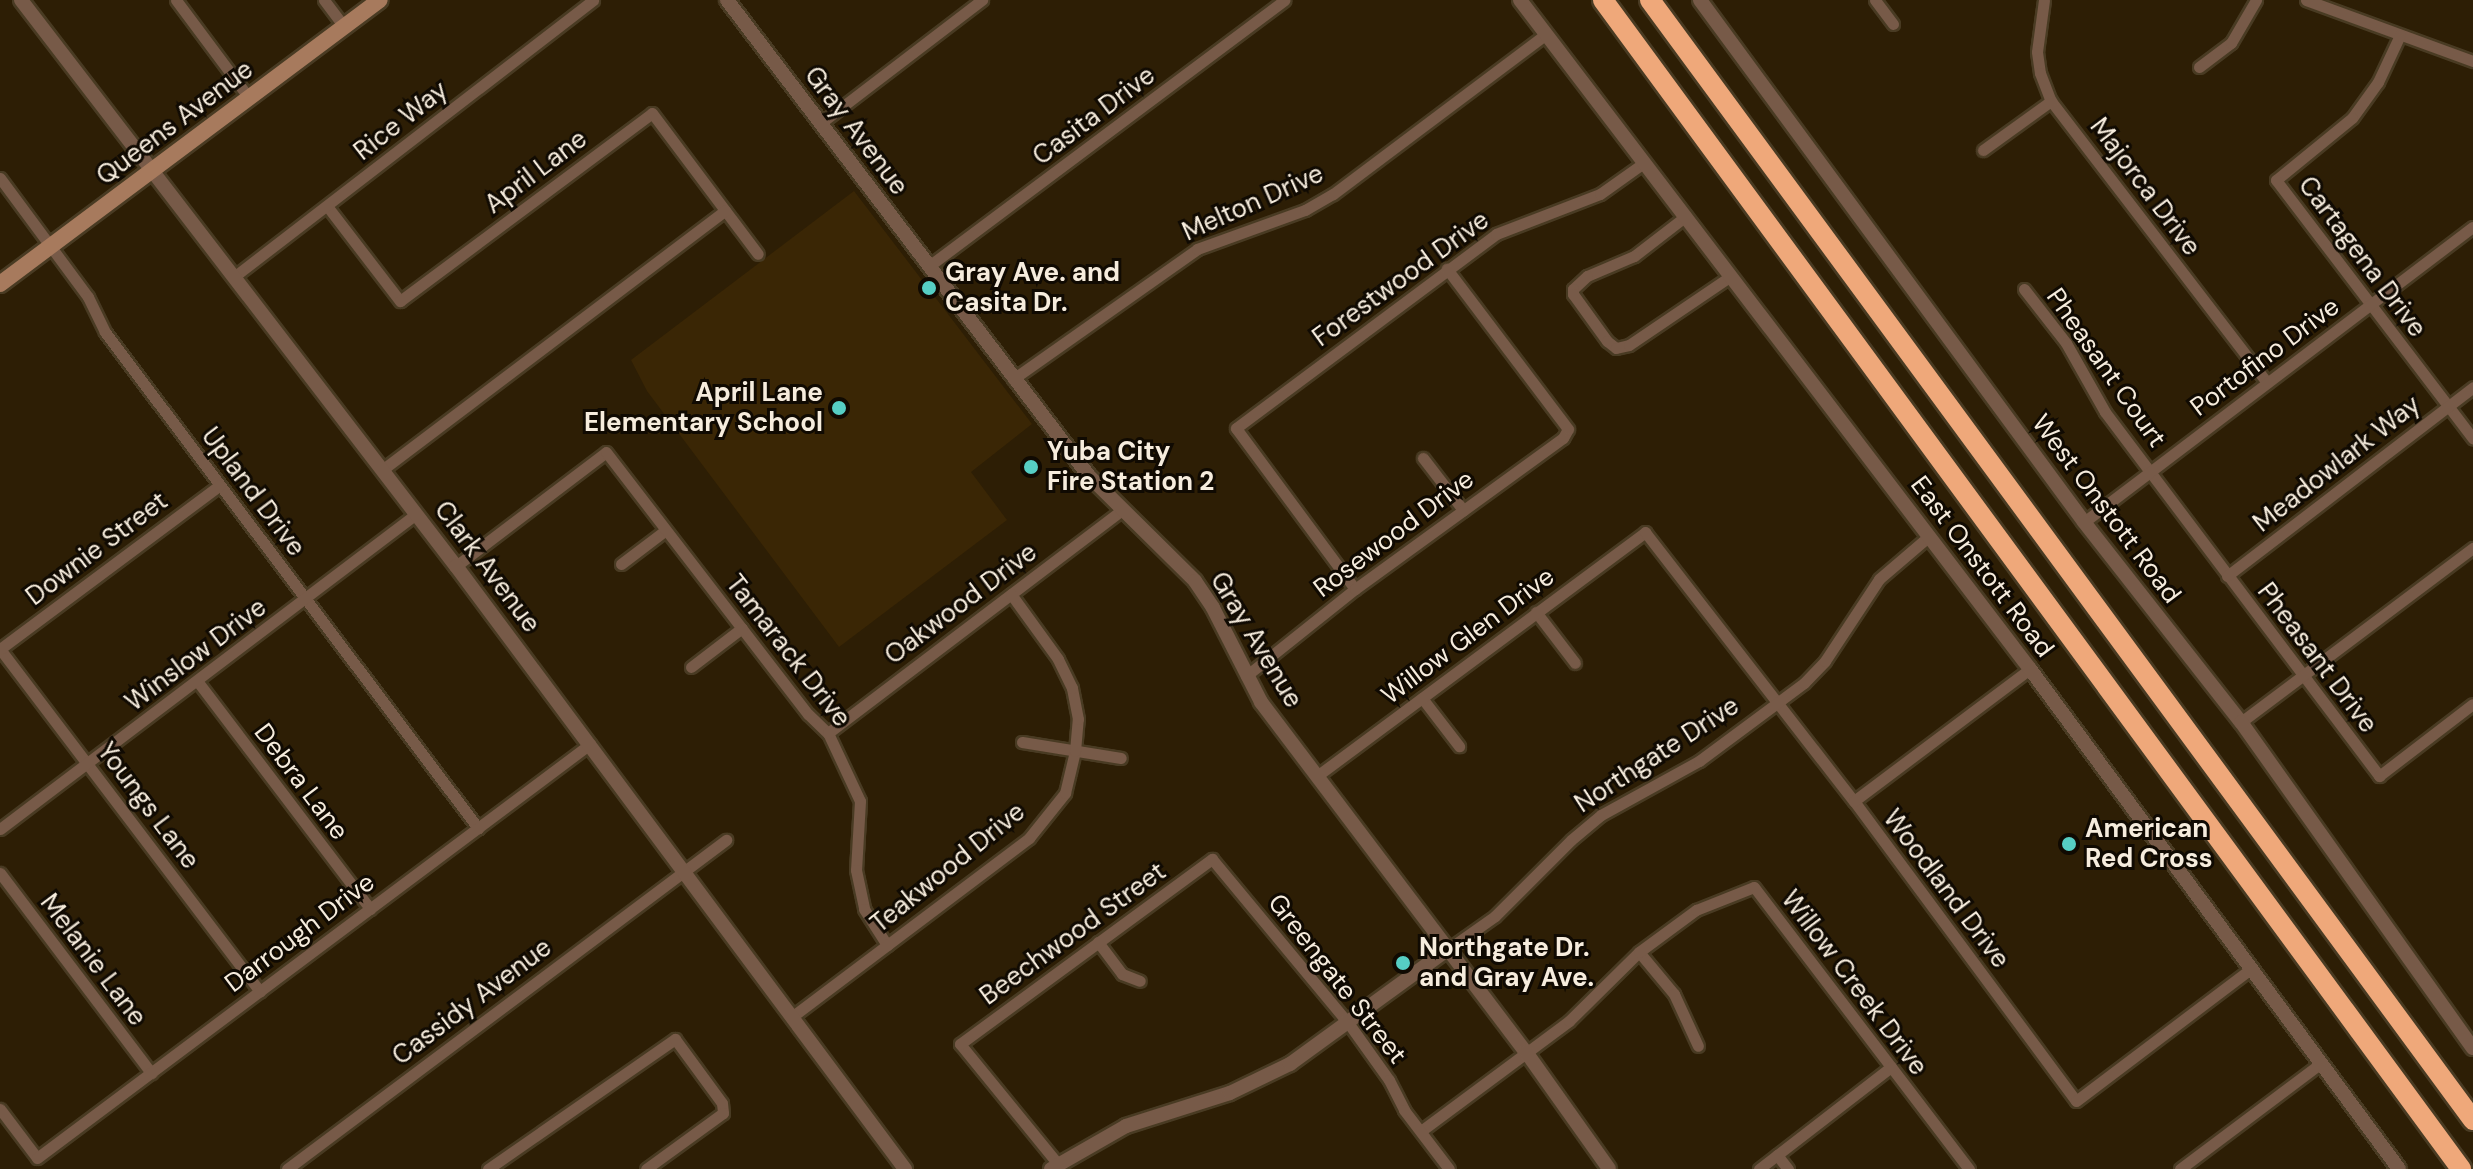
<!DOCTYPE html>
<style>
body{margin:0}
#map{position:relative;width:2473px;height:1169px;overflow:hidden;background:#2d1e05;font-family:"DM Sans",sans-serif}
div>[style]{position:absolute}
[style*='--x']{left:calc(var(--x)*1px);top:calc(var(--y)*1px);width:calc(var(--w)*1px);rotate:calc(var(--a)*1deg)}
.built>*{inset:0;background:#3a2605}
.roads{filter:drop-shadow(2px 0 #493b23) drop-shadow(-2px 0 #493b23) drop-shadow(0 2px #493b23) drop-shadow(0 -2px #493b23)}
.minor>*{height:11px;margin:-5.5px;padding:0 5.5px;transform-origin:5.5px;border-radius:5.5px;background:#775a48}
.tertiary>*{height:14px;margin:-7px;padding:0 7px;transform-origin:7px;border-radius:7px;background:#775a48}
.secondary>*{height:16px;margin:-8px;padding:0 8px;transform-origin:8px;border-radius:8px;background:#a77a5d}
.motorway>*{height:20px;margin:-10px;padding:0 10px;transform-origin:10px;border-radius:10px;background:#efa87a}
.dots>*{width:22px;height:22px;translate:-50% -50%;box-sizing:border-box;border:4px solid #100a02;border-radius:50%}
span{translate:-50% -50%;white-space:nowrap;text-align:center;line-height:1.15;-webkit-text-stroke:6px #100a02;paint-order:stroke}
.street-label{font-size:26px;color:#f6ecdd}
.poi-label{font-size:26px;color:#f6ecdd;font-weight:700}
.left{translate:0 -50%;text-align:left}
.right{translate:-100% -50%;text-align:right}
</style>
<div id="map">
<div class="built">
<i style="clip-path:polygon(854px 191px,1032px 424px,971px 472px,1007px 520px,839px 647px,647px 391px,631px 360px)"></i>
</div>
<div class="roads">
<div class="minor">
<i style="--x:176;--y:0;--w:122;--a:53.3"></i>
<i style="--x:324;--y:0;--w:34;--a:53"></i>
<i style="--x:1875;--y:0;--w:30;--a:53"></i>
<i style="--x:2044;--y:0;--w:52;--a:97.7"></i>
<i style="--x:2037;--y:52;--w:21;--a:82"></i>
<i style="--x:2040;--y:73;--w:30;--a:69"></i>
<i style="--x:2051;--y:101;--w:355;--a:52.5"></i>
<i style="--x:2306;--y:0;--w:178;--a:20.1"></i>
<i style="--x:2400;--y:35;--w:52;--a:115.1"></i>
<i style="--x:2378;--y:82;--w:44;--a:125.8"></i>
<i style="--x:2352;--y:118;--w:98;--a:140.8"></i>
<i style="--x:2276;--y:180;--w:325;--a:52.7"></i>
<i style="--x:2199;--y:67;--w:40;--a:-37"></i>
<i style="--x:2231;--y:43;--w:50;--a:-59.8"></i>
<i style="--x:821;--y:123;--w:203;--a:-37.4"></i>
<i style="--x:1983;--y:150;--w:84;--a:-35.8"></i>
<i style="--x:0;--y:178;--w:148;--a:53.5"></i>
<i style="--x:88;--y:297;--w:39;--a:64"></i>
<i style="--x:105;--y:332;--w:621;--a:53.06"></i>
<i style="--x:327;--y:206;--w:120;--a:52.5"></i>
<i style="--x:400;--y:301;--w:314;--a:-36.7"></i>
<i style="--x:652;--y:113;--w:176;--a:53.1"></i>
<i style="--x:1686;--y:216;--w:66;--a:142.4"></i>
<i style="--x:1634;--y:256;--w:51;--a:156.9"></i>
<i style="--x:1587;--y:276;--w:19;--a:137"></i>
<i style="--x:1573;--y:289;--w:5;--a:90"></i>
<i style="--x:1573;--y:294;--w:58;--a:54.1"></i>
<i style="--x:1607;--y:341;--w:11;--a:38"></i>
<i style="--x:1616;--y:348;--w:13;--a:-13"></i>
<i style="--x:1629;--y:345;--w:123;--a:-34.1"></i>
<i style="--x:929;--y:266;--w:444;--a:-36.8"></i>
<i style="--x:235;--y:276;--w:452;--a:-37.6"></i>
<i style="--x:2024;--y:289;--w:68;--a:52.1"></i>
<i style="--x:2066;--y:343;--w:79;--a:60.5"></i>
<i style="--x:2105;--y:412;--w:456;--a:53"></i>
<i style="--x:2379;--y:776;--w:118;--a:-37.5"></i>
<i style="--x:1013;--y:379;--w:225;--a:-35.2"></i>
<i style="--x:1197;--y:249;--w:115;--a:-19.9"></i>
<i style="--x:1305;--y:210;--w:32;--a:-30"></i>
<i style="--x:1333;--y:194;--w:266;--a:-36.9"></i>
<i style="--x:1423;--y:458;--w:66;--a:52.4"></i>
<i style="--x:382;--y:470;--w:430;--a:-37.1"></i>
<i style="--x:2084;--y:522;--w:488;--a:-37.2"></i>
<i style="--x:621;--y:564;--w:56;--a:-37.1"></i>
<i style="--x:456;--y:566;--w:188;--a:-37.2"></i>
<i style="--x:606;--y:452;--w:331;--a:52.4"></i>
<i style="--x:808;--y:714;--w:28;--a:44"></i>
<i style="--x:828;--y:733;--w:75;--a:64.8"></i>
<i style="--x:860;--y:801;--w:69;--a:93.3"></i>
<i style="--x:856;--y:870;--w:40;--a:78"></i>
<i style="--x:864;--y:909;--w:43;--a:57.4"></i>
<i style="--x:2227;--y:576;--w:310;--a:-37.5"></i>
<i style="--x:1355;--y:589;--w:200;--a:-126.5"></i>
<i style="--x:1236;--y:428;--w:324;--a:-36.7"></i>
<i style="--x:1496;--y:234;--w:111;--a:-21"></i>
<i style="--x:1600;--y:194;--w:55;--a:-35.4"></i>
<i style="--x:1536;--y:612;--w:64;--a:52.6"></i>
<i style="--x:0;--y:649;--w:430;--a:52.8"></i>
<i style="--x:0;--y:649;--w:274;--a:-36.7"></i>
<i style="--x:691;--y:667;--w:64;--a:-37.4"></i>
<i style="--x:1246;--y:676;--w:139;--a:-38.6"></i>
<i style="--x:1355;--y:589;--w:257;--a:-36"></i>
<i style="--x:1563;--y:438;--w:10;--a:-61"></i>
<i style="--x:1568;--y:429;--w:201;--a:-127.1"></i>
<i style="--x:198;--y:682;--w:285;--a:52.8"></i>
<i style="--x:1422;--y:698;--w:61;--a:52.4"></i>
<i style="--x:2241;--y:722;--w:290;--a:-36.9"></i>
<i style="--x:828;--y:733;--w:368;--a:-37.2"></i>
<i style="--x:1022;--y:742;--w:100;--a:9.2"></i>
<i style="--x:1317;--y:776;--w:409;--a:-36.6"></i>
<i style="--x:1645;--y:532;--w:341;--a:52.2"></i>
<i style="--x:1854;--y:801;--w:373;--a:53.5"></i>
<i style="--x:2076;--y:1101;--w:217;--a:-37.1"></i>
<i style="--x:1854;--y:801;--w:220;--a:-36.9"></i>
<i style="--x:0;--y:829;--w:522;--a:-37.13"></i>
<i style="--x:0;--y:873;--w:251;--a:52.9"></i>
<i style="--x:1098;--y:942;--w:40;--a:53"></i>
<i style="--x:1122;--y:974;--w:19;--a:21"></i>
<i style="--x:1447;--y:950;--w:59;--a:-35.3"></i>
<i style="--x:1495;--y:916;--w:107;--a:-45"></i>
<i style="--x:1571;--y:840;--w:39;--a:-40"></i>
<i style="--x:1601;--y:815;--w:112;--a:-28.9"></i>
<i style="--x:1699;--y:761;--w:131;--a:-36.6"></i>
<i style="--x:1804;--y:683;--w:30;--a:-46"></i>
<i style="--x:1825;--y:661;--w:98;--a:-56.6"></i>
<i style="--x:1879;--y:579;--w:65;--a:-40.6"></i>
<i style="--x:1639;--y:952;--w:55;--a:50.2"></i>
<i style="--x:1674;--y:994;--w:57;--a:65.2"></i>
<i style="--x:793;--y:1016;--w:296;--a:-37"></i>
<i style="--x:1029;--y:838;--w:58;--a:-51.3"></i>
<i style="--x:1065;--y:793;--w:43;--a:-76.6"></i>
<i style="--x:1075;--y:751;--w:32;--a:-85"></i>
<i style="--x:1078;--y:719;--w:32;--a:-101"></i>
<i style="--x:1072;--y:688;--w:32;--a:-116"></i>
<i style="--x:1058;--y:659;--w:80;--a:-125.9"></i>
<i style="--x:0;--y:1109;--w:61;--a:52.9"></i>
<i style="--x:37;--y:1158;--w:691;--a:-36.82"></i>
<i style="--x:1421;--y:1131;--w:184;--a:-36.6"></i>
<i style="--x:1569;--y:1021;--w:98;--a:-44.6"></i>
<i style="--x:1639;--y:952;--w:71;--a:-36.4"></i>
<i style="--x:1696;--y:910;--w:62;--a:-21.6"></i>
<i style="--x:1754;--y:887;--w:355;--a:52.7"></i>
<i style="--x:1777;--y:1155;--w:18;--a:52"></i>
<i style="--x:1058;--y:1164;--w:155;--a:-129.2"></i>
<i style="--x:960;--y:1044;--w:313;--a:-36.3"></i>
<i style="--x:1212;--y:859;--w:214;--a:50.3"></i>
<i style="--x:1349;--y:1024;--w:69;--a:54.5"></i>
<i style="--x:1389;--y:1080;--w:34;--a:63"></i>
<i style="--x:1404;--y:1110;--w:74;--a:52.7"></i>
<i style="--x:287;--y:1169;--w:549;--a:-36.85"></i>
<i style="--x:488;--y:1169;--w:228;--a:-34.8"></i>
<i style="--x:675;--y:1039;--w:79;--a:53.7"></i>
<i style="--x:722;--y:1103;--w:10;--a:84"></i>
<i style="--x:723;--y:1113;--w:95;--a:144"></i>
<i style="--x:1759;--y:1169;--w:167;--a:-37.7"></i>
<i style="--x:2180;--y:1169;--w:175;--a:-36.9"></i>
</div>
<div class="tertiary">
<i style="--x:21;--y:0;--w:714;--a:52.46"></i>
<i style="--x:456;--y:566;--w:752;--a:53.33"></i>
<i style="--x:727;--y:0;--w:598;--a:52.75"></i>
<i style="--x:1089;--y:476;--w:149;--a:44.7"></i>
<i style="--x:1195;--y:581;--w:32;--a:56"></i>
<i style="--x:1213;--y:608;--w:106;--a:62.9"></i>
<i style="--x:1261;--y:702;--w:439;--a:52.9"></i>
<i style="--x:1526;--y:1052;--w:143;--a:54.6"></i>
<i style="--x:1520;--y:0;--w:841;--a:52.68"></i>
<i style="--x:2030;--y:669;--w:621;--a:53.57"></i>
<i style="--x:1700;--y:0;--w:648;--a:53.66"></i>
<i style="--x:2084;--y:522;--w:254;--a:51.9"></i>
<i style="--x:2241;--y:722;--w:400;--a:54.6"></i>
<i style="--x:1051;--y:1169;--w:86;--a:-29.8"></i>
<i style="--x:1126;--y:1126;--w:109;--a:-17.6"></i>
<i style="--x:1230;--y:1093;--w:67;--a:-25.8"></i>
<i style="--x:1290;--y:1064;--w:194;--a:-36"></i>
</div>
<div class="secondary">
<i style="--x:0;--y:284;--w:474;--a:-36.8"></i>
</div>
<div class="motorway">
<i style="--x:1603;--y:0;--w:1450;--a:53.72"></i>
<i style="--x:1650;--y:0;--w:1390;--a:53.69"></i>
</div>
</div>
<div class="dots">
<i style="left:929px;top:288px;background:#56cec4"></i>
<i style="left:839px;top:408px;background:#56cec4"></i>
<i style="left:1031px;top:467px;background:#56cec4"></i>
<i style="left:2069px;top:844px;background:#56cec4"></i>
<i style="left:1403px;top:963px;background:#56cec4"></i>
</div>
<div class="street-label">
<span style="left:1094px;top:116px;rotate:-37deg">Casita Drive</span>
<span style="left:401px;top:121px;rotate:-38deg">Rice Way</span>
<span style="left:175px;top:123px;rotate:-37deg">Queens Avenue</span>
<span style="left:856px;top:131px;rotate:53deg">Gray Avenue</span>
<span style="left:536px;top:172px;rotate:-37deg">April Lane</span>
<span style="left:2145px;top:187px;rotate:53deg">Majorca Drive</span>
<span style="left:1253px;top:203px;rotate:-24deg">Melton Drive</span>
<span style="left:2362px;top:257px;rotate:53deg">Cartagena Drive</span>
<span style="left:1401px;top:279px;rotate:-36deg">Forestwood Drive</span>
<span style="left:2265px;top:357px;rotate:-37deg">Portofino Drive</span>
<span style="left:2106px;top:368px;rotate:55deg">Pheasant Court</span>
<span style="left:2337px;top:464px;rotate:-38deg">Meadowlark Way</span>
<span style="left:253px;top:492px;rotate:53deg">Upland Drive</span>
<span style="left:2106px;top:509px;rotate:53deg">West Onstott Road</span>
<span style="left:1394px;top:534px;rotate:-37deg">Rosewood Drive</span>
<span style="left:97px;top:549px;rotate:-37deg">Downie Street</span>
<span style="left:487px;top:567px;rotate:53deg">Clark Avenue</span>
<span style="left:1982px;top:567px;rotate:53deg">East Onstott Road</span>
<span style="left:961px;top:604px;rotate:-37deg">Oakwood Drive</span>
<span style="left:1468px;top:636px;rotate:-37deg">Willow Glen Drive</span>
<span style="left:1256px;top:640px;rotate:59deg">Gray Avenue</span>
<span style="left:788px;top:651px;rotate:52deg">Tamarack Drive</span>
<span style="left:196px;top:655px;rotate:-37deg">Winslow Drive</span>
<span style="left:2317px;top:658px;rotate:53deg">Pheasant Drive</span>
<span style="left:1657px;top:755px;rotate:-33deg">Northgate Drive</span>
<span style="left:301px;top:782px;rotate:53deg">Debra Lane</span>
<span style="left:148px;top:806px;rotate:53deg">Youngs Lane</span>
<span style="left:948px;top:868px;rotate:-39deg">Teakwood Drive</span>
<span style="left:1946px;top:889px;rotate:53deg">Woodland Drive</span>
<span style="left:300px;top:933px;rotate:-37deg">Darrough Drive</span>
<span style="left:1073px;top:934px;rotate:-36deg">Beechwood Street</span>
<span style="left:93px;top:960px;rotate:53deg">Melanie Lane</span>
<span style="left:1337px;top:979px;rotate:52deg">Greengate Street</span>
<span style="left:1854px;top:983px;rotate:53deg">Willow Creek Drive</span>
<span style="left:472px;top:1002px;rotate:-37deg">Cassidy Avenue</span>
</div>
<div class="poi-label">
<span class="left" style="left:945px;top:288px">Gray Ave. and<br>Casita Dr.</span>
<span class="right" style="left:823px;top:408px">April Lane<br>Elementary School</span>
<span class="left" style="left:1047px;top:467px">Yuba City<br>Fire Station 2</span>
<span class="left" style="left:2085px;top:844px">American<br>Red Cross</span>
<span class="left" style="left:1419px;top:963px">Northgate Dr.<br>and Gray Ave.</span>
</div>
</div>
